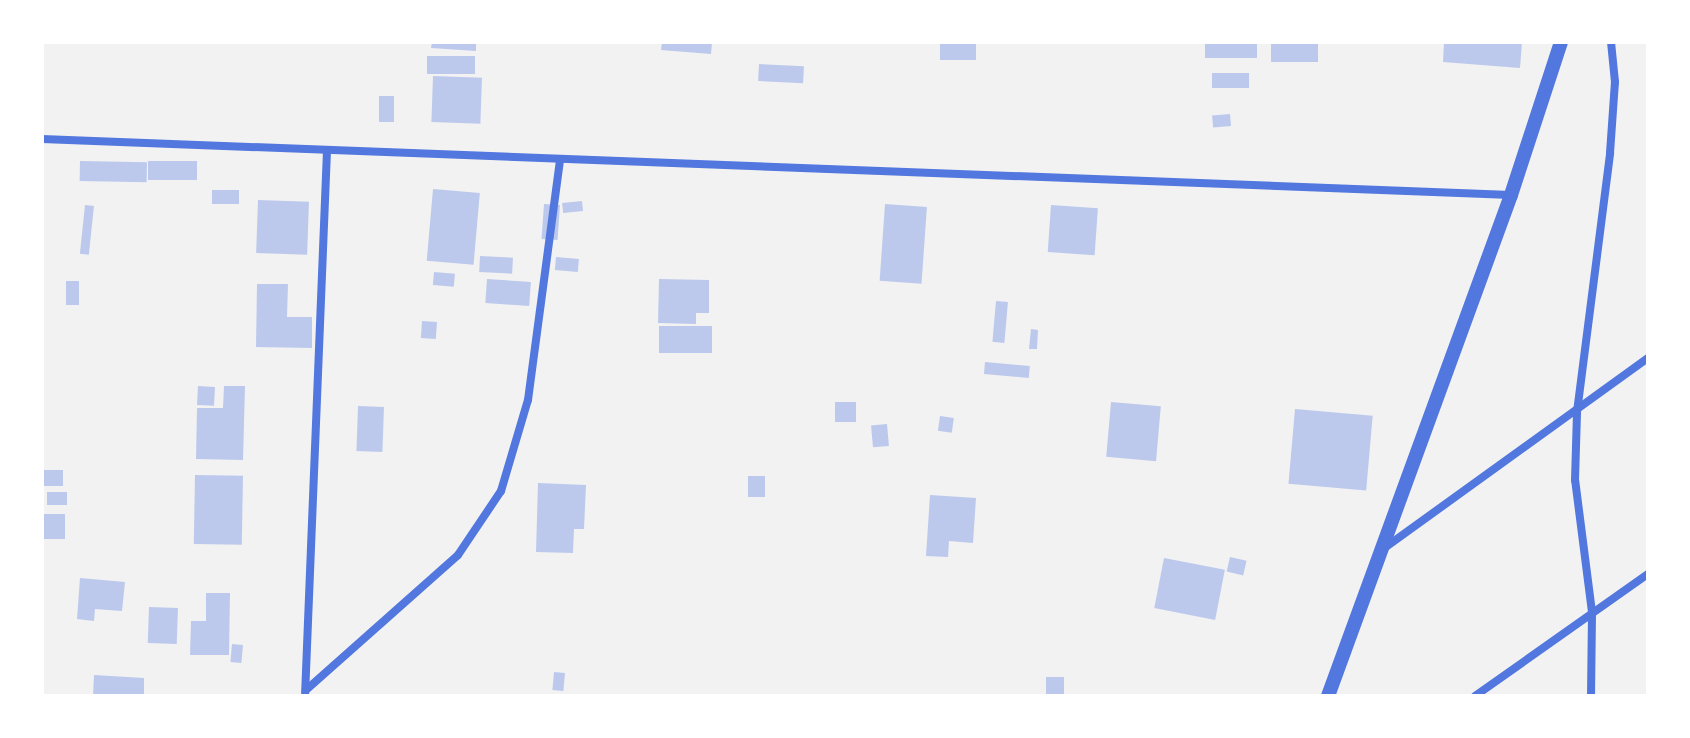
<!DOCTYPE html>
<style>
body{margin:0}
#map{position:relative;width:1690px;height:738px;overflow:hidden;background:#f2f2f2;font-family:"Alegreya Sans",sans-serif}
div>[style]{position:absolute}
[style*='--x']{left:calc(var(--x)*1px);top:calc(var(--y)*1px);width:calc(var(--w)*1px);rotate:calc(var(--a)*1deg)}
.building>*{inset:0;background:#bdc9ec;transform-origin:0 0}
.minor>*{height:8px;margin:-4px;padding:0 4px;transform-origin:4px;border-radius:4px;background:#5277de}
.tertiary>*{height:14px;margin:-7px;padding:0 7px;transform-origin:7px;border-radius:7px;background:#5277de}
span{translate:-50% -50%;white-space:nowrap;text-align:center;line-height:1.15;-webkit-text-stroke:8px #fff;paint-order:stroke}
.frame{position:absolute;inset:0;border:44px solid #fff;pointer-events:none}
</style>
<div id="map">
<div class="building">
<i style="clip-path:polygon(432px 42px,476px 42px,476px 51px,431px 48px)"></i>
<i style="clip-path:polygon(662px 42px,712px 42px,711px 54px,661px 50px)"></i>
<i style="left:940px;top:42px;width:36px;height:18px"></i>
<i style="left:1205px;top:42px;width:52px;height:16px"></i>
<i style="left:1271px;top:42px;width:47px;height:20px"></i>
<i style="clip-path:polygon(1444px 42px,1522px 42px,1520px 68px,1443px 62px)"></i>
<i style="left:475px;top:56px;width:18px;height:48px;rotate:90deg"></i>
<i style="left:759px;top:64px;width:45px;height:17px;rotate:3deg"></i>
<i style="left:1212px;top:73px;width:37px;height:15px"></i>
<i style="left:433px;top:76px;width:49px;height:46px;rotate:2deg"></i>
<i style="left:379px;top:96px;width:15px;height:26px"></i>
<i style="left:1230px;top:114px;width:12px;height:18px;rotate:85deg"></i>
<i style="left:80px;top:161px;width:67px;height:20px;rotate:1deg"></i>
<i style="left:148px;top:161px;width:49px;height:19px"></i>
<i style="left:433px;top:189px;width:47px;height:72px;rotate:5deg"></i>
<i style="left:212px;top:190px;width:27px;height:14px"></i>
<i style="left:258px;top:200px;width:51px;height:53px;rotate:2deg"></i>
<i style="left:582px;top:201px;width:10px;height:20px;rotate:84deg"></i>
<i style="left:544px;top:204px;width:16px;height:35px;rotate:4deg"></i>
<i style="left:885px;top:204px;width:42px;height:77px;rotate:4deg"></i>
<i style="left:85px;top:205px;width:9px;height:49px;rotate:6deg"></i>
<i style="left:1051px;top:205px;width:47px;height:47px;rotate:4deg"></i>
<i style="left:480px;top:256px;width:33px;height:16px;rotate:3deg"></i>
<i style="left:556px;top:257px;width:23px;height:13px;rotate:5deg"></i>
<i style="left:434px;top:272px;width:21px;height:13px;rotate:5deg"></i>
<i style="left:487px;top:279px;width:44px;height:24px;rotate:4deg"></i>
<i style="clip-path:polygon(659px 279px,709px 280px,709px 313px,696px 313px,696px 324px,658px 323px)"></i>
<i style="left:66px;top:281px;width:13px;height:24px"></i>
<i style="clip-path:polygon(257px 284px,288px 284px,287px 317px,312px 317px,312px 348px,256px 347px)"></i>
<i style="left:996px;top:301px;width:12px;height:41px;rotate:5deg"></i>
<i style="left:422px;top:321px;width:15px;height:17px;rotate:4deg"></i>
<i style="left:659px;top:326px;width:53px;height:27px"></i>
<i style="clip-path:polygon(1031px 329px,1038px 330px,1037px 349px,1029px 349px)"></i>
<i style="left:985px;top:362px;width:45px;height:12px;rotate:5deg"></i>
<i style="left:198px;top:386px;width:17px;height:19px;rotate:3deg"></i>
<i style="clip-path:polygon(224px 386px,245px 386px,243px 460px,196px 459px,197px 408px,223px 408px)"></i>
<i style="left:835px;top:402px;width:21px;height:20px"></i>
<i style="left:1111px;top:402px;width:50px;height:55px;rotate:5deg"></i>
<i style="left:358px;top:406px;width:26px;height:45px;rotate:2deg"></i>
<i style="left:1295px;top:409px;width:78px;height:75px;rotate:5deg"></i>
<i style="left:940px;top:416px;width:14px;height:15px;rotate:8deg"></i>
<i style="left:887px;top:424px;width:22px;height:16px;rotate:85deg"></i>
<i style="left:42px;top:470px;width:21px;height:16px"></i>
<i style="left:195px;top:475px;width:48px;height:69px;rotate:1deg"></i>
<i style="left:765px;top:476px;width:21px;height:17px;rotate:90deg"></i>
<i style="clip-path:polygon(538px 483px,586px 485px,584px 529px,574px 529px,573px 553px,536px 552px)"></i>
<i style="left:67px;top:492px;width:13px;height:20px;rotate:90deg"></i>
<i style="clip-path:polygon(930px 495px,976px 498px,973px 543px,949px 541px,948px 557px,926px 556px)"></i>
<i style="left:42px;top:514px;width:23px;height:25px"></i>
<i style="left:1230px;top:557px;width:17px;height:15px;rotate:13deg"></i>
<i style="left:1164px;top:558px;width:62px;height:51px;rotate:11deg"></i>
<i style="clip-path:polygon(80px 578px,125px 582px,122px 611px,95px 609px,94px 621px,77px 619px)"></i>
<i style="clip-path:polygon(206px 593px,230px 593px,229px 655px,190px 655px,191px 621px,206px 621px)"></i>
<i style="left:149px;top:607px;width:29px;height:36px;rotate:2deg"></i>
<i style="left:232px;top:644px;width:11px;height:18px;rotate:5deg"></i>
<i style="left:554px;top:672px;width:11px;height:18px;rotate:5deg"></i>
<i style="clip-path:polygon(94px 675px,144px 678px,144px 696px,93px 696px)"></i>
<i style="left:1046px;top:677px;width:18px;height:19px"></i>
</div>
<div class="minor">
<i style="--x:42;--y:139;--w:1470;--a:2.18"></i>
<i style="--x:1383;--y:549;--w:327;--a:-35.8"></i>
<i style="--x:306;--y:690;--w:203;--a:-41.6"></i>
<i style="--x:458;--y:555;--w:77;--a:-56.1"></i>
<i style="--x:501;--y:491;--w:95;--a:-73.5"></i>
<i style="--x:528;--y:400;--w:242;--a:-82.4"></i>
<i style="--x:305;--y:696;--w:545;--a:-87.69"></i>
<i style="--x:1475;--y:696;--w:212;--a:-35.2"></i>
<i style="--x:1591;--y:696;--w:84;--a:-89.3"></i>
<i style="--x:1592;--y:612;--w:133;--a:-97.3"></i>
<i style="--x:1575;--y:480;--w:68;--a:-88.3"></i>
<i style="--x:1577;--y:412;--w:261;--a:-82.7"></i>
<i style="--x:1610;--y:153;--w:71;--a:-86"></i>
<i style="--x:1615;--y:82;--w:40;--a:-95.7"></i>
</div>
<div class="tertiary">
<i style="--x:1328;--y:696;--w:533;--a:-69.93"></i>
<i style="--x:1511;--y:195;--w:161;--a:-71.9"></i>
</div>
<div class="frame"></div>
</div>
